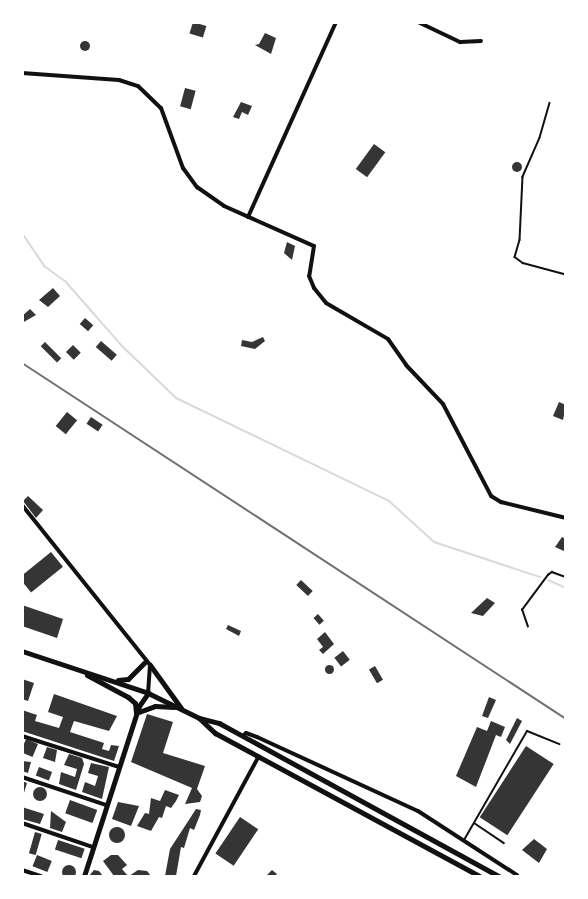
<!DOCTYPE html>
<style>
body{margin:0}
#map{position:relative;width:588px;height:899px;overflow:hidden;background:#fff;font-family:"Open Sans",sans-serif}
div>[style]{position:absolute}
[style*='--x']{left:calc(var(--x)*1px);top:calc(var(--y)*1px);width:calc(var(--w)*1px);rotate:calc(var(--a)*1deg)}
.stream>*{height:2px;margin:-1px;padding:0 1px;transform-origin:1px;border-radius:1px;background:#d9d9d9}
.building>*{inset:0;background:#353535;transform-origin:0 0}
.round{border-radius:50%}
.path>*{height:1.5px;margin:-0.75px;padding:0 0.75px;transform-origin:0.75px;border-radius:0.75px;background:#111}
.service>*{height:2px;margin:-1px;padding:0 1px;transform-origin:1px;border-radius:1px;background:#111}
.minor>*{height:4px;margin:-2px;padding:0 2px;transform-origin:2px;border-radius:2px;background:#111}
.tertiary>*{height:5px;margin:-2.5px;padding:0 2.5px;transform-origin:2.5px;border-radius:2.5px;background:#111}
.secondary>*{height:5px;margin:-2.5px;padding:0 2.5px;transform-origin:2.5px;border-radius:2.5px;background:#111}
.rail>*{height:2px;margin:-1px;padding:0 1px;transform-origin:1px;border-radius:1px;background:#707070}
span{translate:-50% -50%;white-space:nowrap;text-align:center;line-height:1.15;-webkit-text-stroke:4.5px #fff;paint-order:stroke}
.frame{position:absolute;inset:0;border:24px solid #fff;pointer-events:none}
</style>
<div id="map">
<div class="stream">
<i style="--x:22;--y:233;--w:40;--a:56"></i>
<i style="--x:44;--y:266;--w:26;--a:36"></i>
<i style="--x:65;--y:281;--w:85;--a:48.8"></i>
<i style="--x:121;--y:345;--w:76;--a:43.9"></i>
<i style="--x:176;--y:398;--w:237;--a:25.8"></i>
<i style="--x:389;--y:501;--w:61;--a:42.3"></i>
<i style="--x:434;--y:542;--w:112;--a:18.3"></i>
<i style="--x:548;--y:580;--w:20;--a:24"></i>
</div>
<div class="building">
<i style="left:193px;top:22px;width:14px;height:12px;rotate:17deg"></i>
<i style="clip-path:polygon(265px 33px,276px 38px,271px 54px,255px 45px,259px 44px)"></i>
<i class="round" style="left:80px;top:41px;width:10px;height:10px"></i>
<i style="left:185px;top:88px;width:11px;height:19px;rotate:15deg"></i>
<i style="clip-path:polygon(241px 102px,252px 106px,248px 115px,242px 112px,239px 119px,233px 117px)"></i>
<i style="left:374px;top:144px;width:14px;height:31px;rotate:36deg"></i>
<i class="round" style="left:512px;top:162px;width:10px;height:10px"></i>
<i style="clip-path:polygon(287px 242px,295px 246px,292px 260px,284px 253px)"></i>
<i style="clip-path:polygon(53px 288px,60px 296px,48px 307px,39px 300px)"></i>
<i style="clip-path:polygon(30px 309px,36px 315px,22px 323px,22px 316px)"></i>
<i style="left:85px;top:318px;width:11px;height:8px;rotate:41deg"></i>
<i style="clip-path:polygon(263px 337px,265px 341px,255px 349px,241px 346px,242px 340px,252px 342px)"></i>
<i style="left:101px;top:341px;width:21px;height:8px;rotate:41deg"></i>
<i style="left:45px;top:342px;width:23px;height:6px;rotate:45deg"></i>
<i style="left:73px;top:345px;width:11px;height:10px;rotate:45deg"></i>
<i style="clip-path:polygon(559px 402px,566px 405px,563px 420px,553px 416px)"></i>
<i style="left:67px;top:412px;width:13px;height:18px;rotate:39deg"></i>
<i style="left:91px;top:417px;width:14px;height:8px;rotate:34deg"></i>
<i style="clip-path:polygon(28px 496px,43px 510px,36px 518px,23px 501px)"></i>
<i style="clip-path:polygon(562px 537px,566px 539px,566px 552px,555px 547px)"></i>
<i style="left:51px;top:552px;width:19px;height:41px;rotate:51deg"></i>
<i style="left:301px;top:580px;width:16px;height:7px;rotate:43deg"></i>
<i style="clip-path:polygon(487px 598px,495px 603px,483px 616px,471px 613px)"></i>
<i style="clip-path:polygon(22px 605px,63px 619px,57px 638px,22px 626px)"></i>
<i style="left:318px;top:614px;width:9px;height:6px;rotate:49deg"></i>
<i style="clip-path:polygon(228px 625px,241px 631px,239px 636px,226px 629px)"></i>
<i style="clip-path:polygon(325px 632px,334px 644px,323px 654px,319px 650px,323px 647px,317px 639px)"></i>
<i style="left:343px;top:651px;width:11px;height:11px;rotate:52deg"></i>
<i class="round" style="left:324.5px;top:664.5px;width:9px;height:9px"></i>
<i style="left:375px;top:666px;width:16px;height:7px;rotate:60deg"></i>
<i style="clip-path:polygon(22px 679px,34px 683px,28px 701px,22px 699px)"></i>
<i style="clip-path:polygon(54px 694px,117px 716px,109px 731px,74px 721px,70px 732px,104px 743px,102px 749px,109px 751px,111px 745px,119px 746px,114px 761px,22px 731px,22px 710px,37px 715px,35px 721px,59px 728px,63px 717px,48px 712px)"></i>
<i style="clip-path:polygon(489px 697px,496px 700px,488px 718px,482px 716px)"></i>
<i style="clip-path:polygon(147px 714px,173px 722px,163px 753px,205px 766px,197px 789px,202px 796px,200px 802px,185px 804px,192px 788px,131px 762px)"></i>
<i style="clip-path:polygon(517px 718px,522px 721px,510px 744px,506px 740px)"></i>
<i style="clip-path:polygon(491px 721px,505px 727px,501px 737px,496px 735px,476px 787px,456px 776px,477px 727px,487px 731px)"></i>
<i style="left:26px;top:739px;width:13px;height:14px;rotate:23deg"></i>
<i style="left:526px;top:746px;width:33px;height:85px;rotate:33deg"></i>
<i style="clip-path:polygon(47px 747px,57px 750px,55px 762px,43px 758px)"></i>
<i style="clip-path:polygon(69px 754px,82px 758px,84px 764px,76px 790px,59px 784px,61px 772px,75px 777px,77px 769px,64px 765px)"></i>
<i style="clip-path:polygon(22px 761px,31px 762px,28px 773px,22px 771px)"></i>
<i style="clip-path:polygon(91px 763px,109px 767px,102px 799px,82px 792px,85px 782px,95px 786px,98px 776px,88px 773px)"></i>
<i style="left:39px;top:767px;width:14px;height:9px;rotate:21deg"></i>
<i style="clip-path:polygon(22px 781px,27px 783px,23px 796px,22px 796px)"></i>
<i class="round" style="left:33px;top:787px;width:14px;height:14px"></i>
<i style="clip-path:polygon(165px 790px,179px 795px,176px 801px,171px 808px,166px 806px,162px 818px,159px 817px,151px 831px,137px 826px,145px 813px,149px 814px,151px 798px,160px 801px)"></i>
<i style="left:70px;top:800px;width:29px;height:14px;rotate:20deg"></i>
<i style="clip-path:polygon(118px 802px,139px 806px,131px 826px,112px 819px)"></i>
<i style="clip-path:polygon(22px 807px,44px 814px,40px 824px,22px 819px)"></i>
<i style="clip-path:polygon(196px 809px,201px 810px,200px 815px,194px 830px,190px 828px,184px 848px,181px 847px,176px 876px,165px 876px,170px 849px)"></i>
<i style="clip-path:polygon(51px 811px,66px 822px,62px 832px,50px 828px)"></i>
<i style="left:240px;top:817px;width:22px;height:44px;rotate:34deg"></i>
<i class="round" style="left:109px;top:827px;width:16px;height:16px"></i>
<i style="left:35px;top:832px;width:7px;height:22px;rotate:16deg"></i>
<i style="clip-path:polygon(534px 839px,547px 849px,539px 863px,522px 850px)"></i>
<i style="left:58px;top:840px;width:28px;height:10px;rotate:18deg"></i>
<i style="left:37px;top:855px;width:16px;height:12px;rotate:22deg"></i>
<i style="clip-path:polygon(111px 855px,118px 855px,127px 865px,122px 869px,128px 876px,114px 876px,103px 861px)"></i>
<i class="round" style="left:62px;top:865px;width:14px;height:14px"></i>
<i style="clip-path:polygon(94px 870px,99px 871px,103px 876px,89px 876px)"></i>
<i style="clip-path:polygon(138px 870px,147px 871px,151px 876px,129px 876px)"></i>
<i style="clip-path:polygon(272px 870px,277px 874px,275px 876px,266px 876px)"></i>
</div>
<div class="path">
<i style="--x:550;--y:103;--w:36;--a:106"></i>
<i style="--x:540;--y:138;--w:43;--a:113.6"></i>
<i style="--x:523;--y:177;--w:63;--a:92.7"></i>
<i style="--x:520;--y:240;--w:18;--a:106"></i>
<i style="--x:515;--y:257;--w:10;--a:37"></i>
<i style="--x:523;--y:263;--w:42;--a:15"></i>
<i style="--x:566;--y:246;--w:29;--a:90"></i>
<i style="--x:528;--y:627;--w:18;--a:-109"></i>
<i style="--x:522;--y:610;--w:44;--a:-53.4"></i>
<i style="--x:548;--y:575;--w:5;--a:-37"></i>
<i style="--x:552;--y:572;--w:15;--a:20"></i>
</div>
<div class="service">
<i style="--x:474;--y:823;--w:36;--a:34"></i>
<i style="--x:464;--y:840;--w:126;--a:-60"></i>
<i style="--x:527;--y:731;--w:35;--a:22"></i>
</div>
<div class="minor">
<i style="--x:418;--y:22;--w:47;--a:25.5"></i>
<i style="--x:460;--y:42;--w:21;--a:-3"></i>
<i style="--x:22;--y:73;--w:97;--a:4.1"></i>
<i style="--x:119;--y:80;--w:20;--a:18"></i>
<i style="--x:138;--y:86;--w:32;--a:44"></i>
<i style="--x:161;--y:108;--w:64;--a:69.9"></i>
<i style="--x:183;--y:168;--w:24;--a:54"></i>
<i style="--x:197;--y:187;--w:33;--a:35"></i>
<i style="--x:224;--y:206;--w:98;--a:24"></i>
<i style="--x:314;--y:246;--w:30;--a:99"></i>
<i style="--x:309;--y:276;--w:13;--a:67"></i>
<i style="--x:314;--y:288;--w:19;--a:51"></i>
<i style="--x:326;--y:303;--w:72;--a:30.1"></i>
<i style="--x:388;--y:339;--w:32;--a:55"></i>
<i style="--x:406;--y:365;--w:54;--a:46.5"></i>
<i style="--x:443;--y:404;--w:104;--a:62.4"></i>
<i style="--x:491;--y:496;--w:12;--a:31"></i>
<i style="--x:501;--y:502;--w:67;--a:13.8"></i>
<i style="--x:248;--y:217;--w:214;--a:-65.7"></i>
<i style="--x:22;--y:505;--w:205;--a:51.3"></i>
<i style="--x:150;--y:665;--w:28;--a:94"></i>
<i style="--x:22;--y:736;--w:102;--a:17.7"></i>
<i style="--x:243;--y:736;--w:4;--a:-45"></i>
<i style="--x:246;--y:733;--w:12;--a:20"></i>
<i style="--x:257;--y:737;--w:177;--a:24.7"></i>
<i style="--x:418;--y:811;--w:118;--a:32.9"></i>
<i style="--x:22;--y:777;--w:89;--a:18.4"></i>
<i style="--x:22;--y:823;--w:75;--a:18.7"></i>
<i style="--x:22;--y:870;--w:20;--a:18"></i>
<i style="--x:194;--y:876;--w:136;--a:-61.6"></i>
</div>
<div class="tertiary">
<i style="--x:84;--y:876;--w:179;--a:-72.1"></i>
<i style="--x:139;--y:706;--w:16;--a:-55"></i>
</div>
<div class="secondary">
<i style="--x:22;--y:651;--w:133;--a:18.4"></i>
<i style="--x:148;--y:693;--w:57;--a:26.1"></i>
<i style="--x:199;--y:718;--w:21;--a:14"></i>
<i style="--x:219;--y:723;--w:319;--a:28.7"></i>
<i style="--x:150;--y:665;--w:53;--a:54.2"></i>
<i style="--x:87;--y:675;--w:47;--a:28.2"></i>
<i style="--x:128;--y:697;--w:9;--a:41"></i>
<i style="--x:135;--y:703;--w:10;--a:84"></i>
<i style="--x:136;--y:713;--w:20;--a:-20"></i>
<i style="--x:155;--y:706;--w:19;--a:3"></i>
<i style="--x:118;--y:680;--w:10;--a:-6"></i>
<i style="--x:128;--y:679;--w:25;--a:-45"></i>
<i style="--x:200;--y:719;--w:21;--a:43"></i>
<i style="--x:215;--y:733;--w:300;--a:28.4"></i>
</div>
<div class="rail">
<i style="--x:22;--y:363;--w:650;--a:33.2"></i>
</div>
<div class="frame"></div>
</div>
